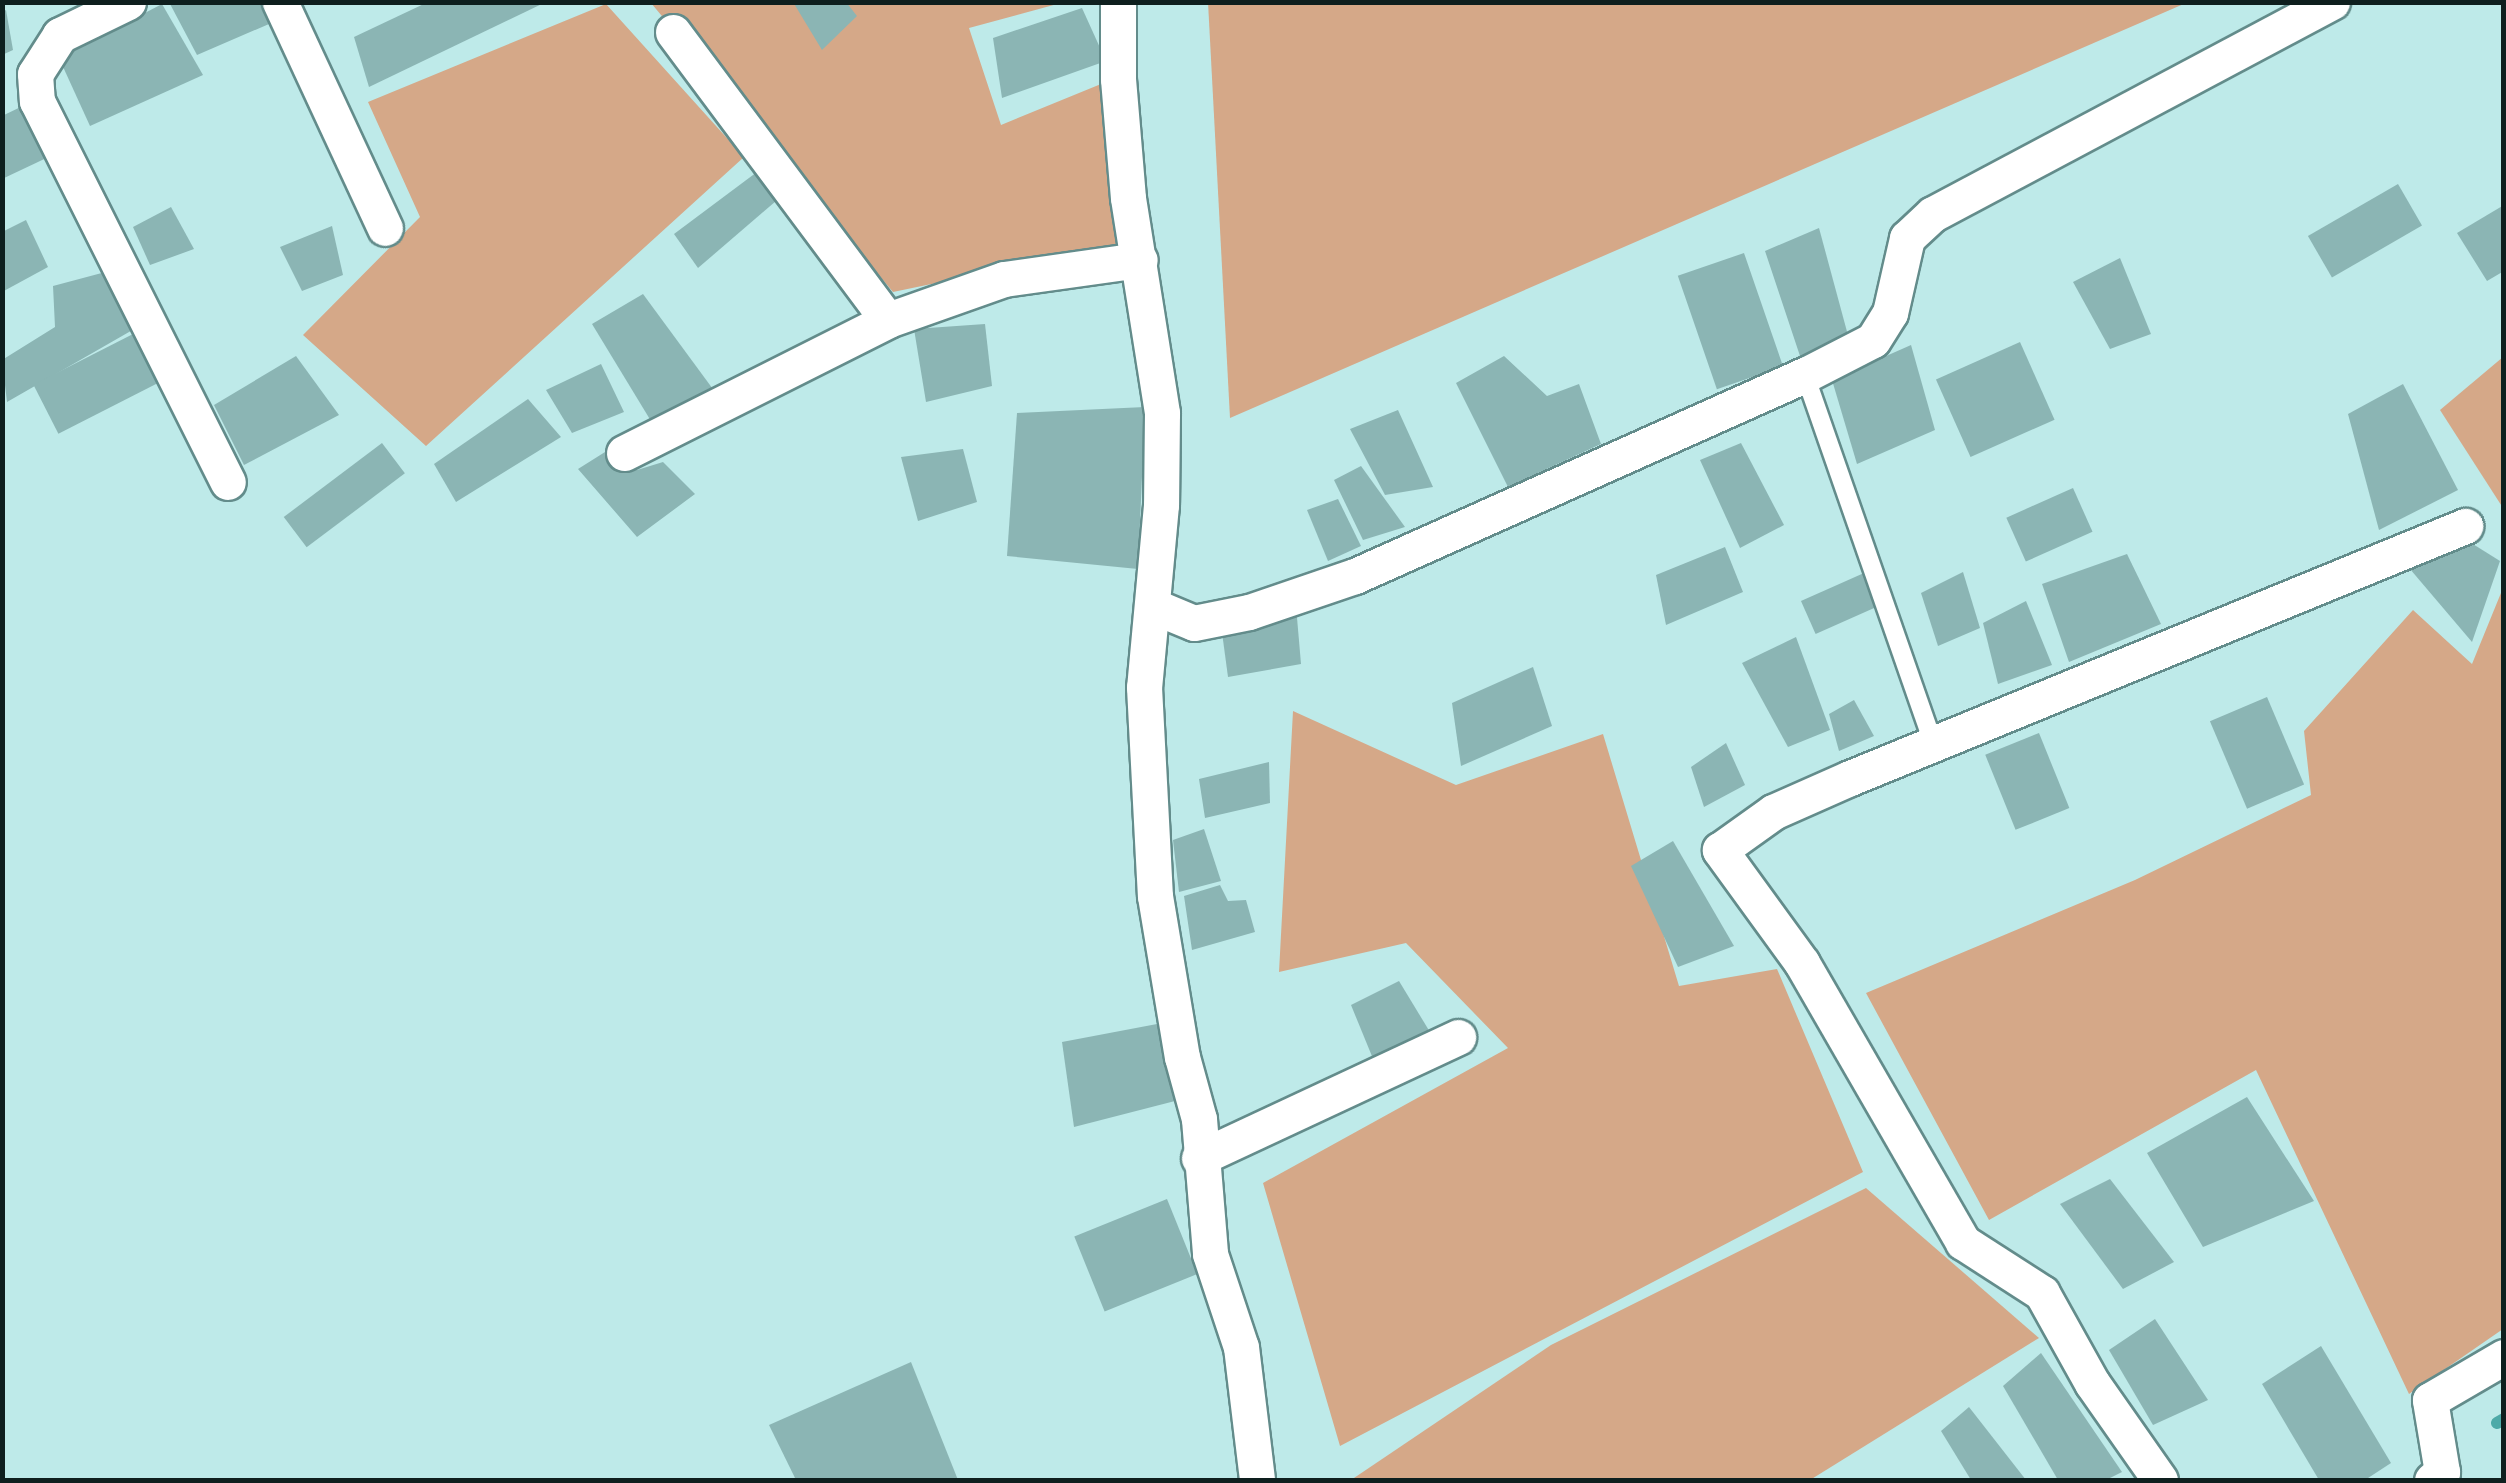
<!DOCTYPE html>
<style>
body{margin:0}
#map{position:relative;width:2506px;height:1483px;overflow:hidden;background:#beeae9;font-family:Overpass,sans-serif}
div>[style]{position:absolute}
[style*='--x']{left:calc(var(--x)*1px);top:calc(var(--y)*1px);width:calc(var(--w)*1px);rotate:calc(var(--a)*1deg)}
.green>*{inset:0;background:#d5a888}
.stream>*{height:12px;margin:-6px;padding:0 6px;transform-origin:6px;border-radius:6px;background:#4eaaa8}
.building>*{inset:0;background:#8bb5b4;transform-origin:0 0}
.roads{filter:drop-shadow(2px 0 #638c8b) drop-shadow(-2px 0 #638c8b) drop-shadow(0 2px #638c8b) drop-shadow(0 -2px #638c8b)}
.service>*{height:18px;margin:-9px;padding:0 9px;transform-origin:9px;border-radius:9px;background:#fff}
.minor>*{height:35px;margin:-17.5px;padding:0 17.5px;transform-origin:17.5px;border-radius:17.5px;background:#fff}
span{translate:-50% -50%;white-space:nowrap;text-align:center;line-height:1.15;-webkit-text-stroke:10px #fff;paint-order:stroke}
.frame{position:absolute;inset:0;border:5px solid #0e1f1e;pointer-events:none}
</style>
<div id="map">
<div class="green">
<i style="clip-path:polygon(1208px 2px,2186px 2px,2186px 3px,1230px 418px)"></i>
<i style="clip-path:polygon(651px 3px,1061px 3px,969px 28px,1001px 125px,1101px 84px,1124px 244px,893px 292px)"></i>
<i style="clip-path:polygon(606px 4px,744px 157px,426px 446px,303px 335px,420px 217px,368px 102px)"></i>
<i style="clip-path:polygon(2503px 357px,2503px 508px,2440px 410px)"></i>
<i style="clip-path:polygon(2503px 588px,2503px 1329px,2409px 1394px,2256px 1070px,1989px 1220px,1866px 993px,2135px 880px,2311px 795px,2304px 731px,2413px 610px,2472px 664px)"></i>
<i style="clip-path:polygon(1293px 711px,1456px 785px,1603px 734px,1679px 986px,1777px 969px,1863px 1172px,1340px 1446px,1263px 1183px,1508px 1048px,1406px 943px,1279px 972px)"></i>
<i style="clip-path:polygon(1866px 1188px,2039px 1338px,1810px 1480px,1351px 1480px,1551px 1345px)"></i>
</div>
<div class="stream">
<i style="--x:2497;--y:1423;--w:8;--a:-30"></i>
</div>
<div class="building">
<i style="clip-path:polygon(169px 2px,275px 2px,283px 18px,197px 55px)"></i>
<i style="clip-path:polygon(428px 2px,546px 2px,369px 87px,354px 37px)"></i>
<i style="clip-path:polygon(793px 2px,846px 2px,857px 16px,822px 50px)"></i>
<i style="clip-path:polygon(162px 4px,203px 75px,90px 126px,59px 58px)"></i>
<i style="clip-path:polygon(1082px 8px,1106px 61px,1002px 98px,993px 38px)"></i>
<i style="clip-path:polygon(6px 10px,13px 50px,2px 55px,2px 12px)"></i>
<i style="clip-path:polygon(31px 102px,57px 153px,2px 179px,2px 116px)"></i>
<i style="clip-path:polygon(761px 169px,783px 195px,698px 268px,674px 234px)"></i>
<i style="left:2398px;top:184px;width:48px;height:104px;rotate:60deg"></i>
<i style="clip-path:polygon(2504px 205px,2504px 271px,2487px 281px,2457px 233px)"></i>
<i style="clip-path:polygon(171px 207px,194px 249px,150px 265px,133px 227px)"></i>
<i style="clip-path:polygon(26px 220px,48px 267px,2px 292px,2px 232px)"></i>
<i style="clip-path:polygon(332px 226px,343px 275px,302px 291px,280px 247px)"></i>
<i style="clip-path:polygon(1819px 228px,1849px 339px,1802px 362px,1765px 251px)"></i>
<i style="left:1744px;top:253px;width:120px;height:70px;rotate:71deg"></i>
<i style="clip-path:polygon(2120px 258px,2151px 334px,2110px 349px,2073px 282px)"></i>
<i style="clip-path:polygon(113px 270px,136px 328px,7px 402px,2px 360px,55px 327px,53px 286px)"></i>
<i style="clip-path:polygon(643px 294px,718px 396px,654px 426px,592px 324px)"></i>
<i style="clip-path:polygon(985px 324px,992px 386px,926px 402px,914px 329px)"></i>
<i style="left:135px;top:333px;width:55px;height:114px;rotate:63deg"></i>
<i style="left:2020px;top:342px;width:85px;height:92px;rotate:66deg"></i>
<i style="clip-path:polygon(1911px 345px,1935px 430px,1857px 464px,1832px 380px)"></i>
<i style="clip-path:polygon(296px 356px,339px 415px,244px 465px,214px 405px)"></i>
<i style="clip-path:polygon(1504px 356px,1547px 396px,1579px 384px,1601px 444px,1508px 487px,1456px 383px)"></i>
<i style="clip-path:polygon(601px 364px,624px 412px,572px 433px,546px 390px)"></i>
<i style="clip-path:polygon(2403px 384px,2458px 490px,2379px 530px,2348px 414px)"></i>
<i style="clip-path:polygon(528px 399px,561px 437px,456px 502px,434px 464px)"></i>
<i style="clip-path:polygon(1145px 407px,1138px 569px,1007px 556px,1017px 413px)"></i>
<i style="clip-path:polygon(1398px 410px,1433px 487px,1385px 495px,1350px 429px)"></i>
<i style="left:382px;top:443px;width:38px;height:123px;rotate:53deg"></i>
<i style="clip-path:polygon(1741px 443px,1784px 525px,1740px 548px,1700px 460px)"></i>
<i style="clip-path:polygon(613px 447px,637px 470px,663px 462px,695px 494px,637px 537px,578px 469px)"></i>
<i style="clip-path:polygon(963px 449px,977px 502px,918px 521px,901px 457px)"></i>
<i style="clip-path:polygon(1361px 466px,1405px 527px,1363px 540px,1334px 480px)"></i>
<i style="left:2073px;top:488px;width:48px;height:73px;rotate:66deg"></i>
<i style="clip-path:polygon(1338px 499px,1361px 546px,1328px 561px,1307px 510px)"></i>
<i style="clip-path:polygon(2460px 536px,2500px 561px,2472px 642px,2410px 569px)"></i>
<i style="clip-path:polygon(1725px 547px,1743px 592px,1666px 625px,1656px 575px)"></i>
<i style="clip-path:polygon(2127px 554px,2161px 624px,2069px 662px,2042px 584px)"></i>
<i style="clip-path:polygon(1963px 572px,1980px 628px,1938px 646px,1921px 593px)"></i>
<i style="left:1864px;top:573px;width:36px;height:69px;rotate:66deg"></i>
<i style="clip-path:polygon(2026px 601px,2052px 665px,1998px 684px,1983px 623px)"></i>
<i style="clip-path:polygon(1296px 606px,1301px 664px,1228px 677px,1221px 625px)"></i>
<i style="clip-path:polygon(1796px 637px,1830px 730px,1788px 747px,1742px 663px)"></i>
<i style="clip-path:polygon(1533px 667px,1552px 726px,1461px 766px,1452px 703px)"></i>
<i style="left:2267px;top:697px;width:95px;height:62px;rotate:67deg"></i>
<i style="clip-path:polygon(1854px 700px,1874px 736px,1839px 751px,1829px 714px)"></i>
<i style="left:2039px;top:733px;width:81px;height:58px;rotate:68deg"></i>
<i style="clip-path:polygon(1726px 743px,1745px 785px,1704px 807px,1691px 767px)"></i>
<i style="clip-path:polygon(1269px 762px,1270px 803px,1205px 818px,1199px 779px)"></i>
<i style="clip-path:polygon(1204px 829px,1221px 881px,1179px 892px,1173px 840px)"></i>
<i style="clip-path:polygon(1673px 841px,1734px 946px,1678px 967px,1631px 866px)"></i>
<i style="clip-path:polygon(1220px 885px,1228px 901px,1246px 900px,1255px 932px,1192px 950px,1184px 896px)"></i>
<i style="clip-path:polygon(1399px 981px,1436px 1042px,1376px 1066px,1351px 1005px)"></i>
<i style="clip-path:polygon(1157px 1024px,1175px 1101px,1074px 1127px,1062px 1042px)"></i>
<i style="clip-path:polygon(2247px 1097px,2314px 1201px,2203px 1247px,2147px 1153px)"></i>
<i style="clip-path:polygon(2110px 1179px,2174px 1262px,2123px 1289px,2060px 1204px)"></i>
<i style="left:1167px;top:1199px;width:81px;height:100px;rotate:68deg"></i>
<i style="clip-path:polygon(2155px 1319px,2208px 1400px,2153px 1425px,2109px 1350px)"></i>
<i style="clip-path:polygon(2321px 1346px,2391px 1463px,2365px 1480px,2319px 1480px,2262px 1384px)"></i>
<i style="clip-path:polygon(2041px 1353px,2122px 1472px,2106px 1480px,2058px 1480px,2003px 1386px)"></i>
<i style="clip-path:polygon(911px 1362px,958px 1480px,796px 1480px,769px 1425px)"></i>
<i style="clip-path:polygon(1969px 1407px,2026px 1480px,1971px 1480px,1941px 1431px)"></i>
</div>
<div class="roads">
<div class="service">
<i style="--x:1805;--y:375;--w:392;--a:70.8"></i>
</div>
<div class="minor">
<i style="--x:128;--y:2;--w:76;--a:154.1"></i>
<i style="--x:60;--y:35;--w:46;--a:122.7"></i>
<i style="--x:35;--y:74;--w:27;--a:86"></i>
<i style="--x:37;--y:101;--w:426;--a:63.4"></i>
<i style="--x:280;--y:2;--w:249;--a:65.1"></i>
<i style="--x:1118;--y:2;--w:77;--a:90"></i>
<i style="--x:1118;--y:79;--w:119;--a:85.2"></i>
<i style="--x:1128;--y:198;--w:218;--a:81"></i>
<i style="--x:1162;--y:413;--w:92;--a:90.6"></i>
<i style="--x:1161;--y:505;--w:183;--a:95.3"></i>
<i style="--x:1144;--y:687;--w:209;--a:87"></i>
<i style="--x:1155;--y:896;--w:163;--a:80.5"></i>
<i style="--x:1182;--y:1057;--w:64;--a:74.7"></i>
<i style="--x:1199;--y:1119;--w:135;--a:85.3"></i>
<i style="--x:1210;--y:1254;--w:98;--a:71.6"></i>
<i style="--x:1241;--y:1347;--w:134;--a:83.1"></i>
<i style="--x:673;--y:32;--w:359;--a:53.3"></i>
<i style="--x:624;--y:453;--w:296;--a:-26.7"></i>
<i style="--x:888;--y:320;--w:123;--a:-19.5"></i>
<i style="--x:1004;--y:279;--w:137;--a:-8"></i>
<i style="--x:1153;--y:606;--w:44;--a:22.5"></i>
<i style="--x:1194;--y:623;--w:56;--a:-11.3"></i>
<i style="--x:1249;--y:612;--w:112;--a:-18.8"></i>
<i style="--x:1355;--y:576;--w:493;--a:-24.1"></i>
<i style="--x:1805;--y:375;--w:76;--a:-27.2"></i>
<i style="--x:1873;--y:340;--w:32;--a:-58"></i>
<i style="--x:1890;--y:313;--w:77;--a:-77.2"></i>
<i style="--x:1907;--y:238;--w:35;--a:-43"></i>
<i style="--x:1933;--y:214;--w:452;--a:-28"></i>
<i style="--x:1199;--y:1158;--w:286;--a:-25"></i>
<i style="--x:2160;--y:1480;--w:118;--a:-125"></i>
<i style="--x:2092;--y:1383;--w:103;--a:-119.1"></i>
<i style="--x:2042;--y:1293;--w:94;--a:-147.2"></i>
<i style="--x:1963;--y:1242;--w:322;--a:-120"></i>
<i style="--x:1802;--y:963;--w:140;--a:-126"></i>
<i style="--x:1720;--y:850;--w:65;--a:-35.6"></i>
<i style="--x:1773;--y:812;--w:84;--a:-23.8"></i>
<i style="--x:1850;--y:778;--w:665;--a:-22.28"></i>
<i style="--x:2432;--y:1480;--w:13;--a:-39"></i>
<i style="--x:2442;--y:1472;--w:73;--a:-99.5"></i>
<i style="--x:2430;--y:1400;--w:86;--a:-30.2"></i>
</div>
</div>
<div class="frame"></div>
</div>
